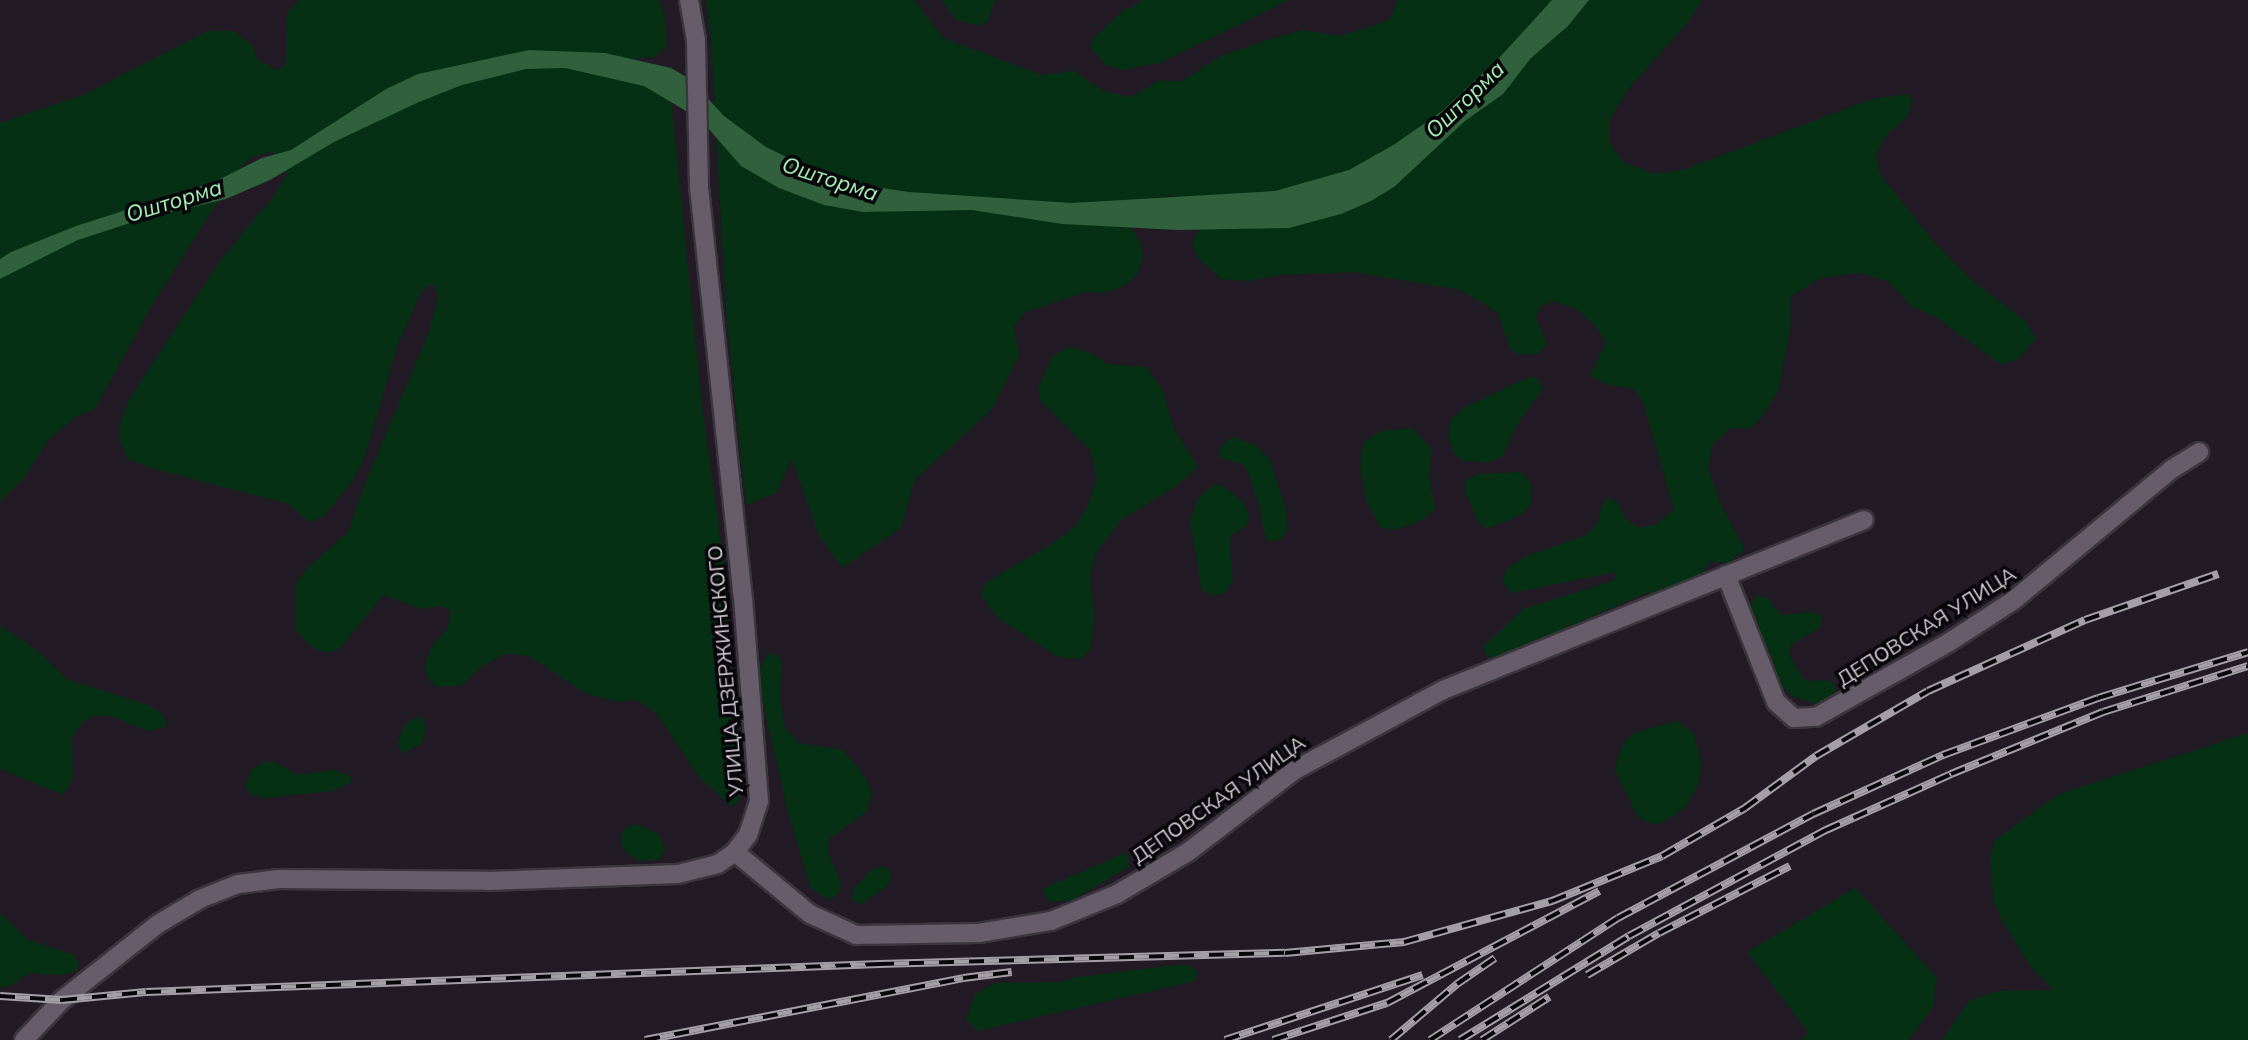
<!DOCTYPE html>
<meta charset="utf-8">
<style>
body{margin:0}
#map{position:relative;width:2248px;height:1040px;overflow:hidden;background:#221a25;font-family:Mulish,sans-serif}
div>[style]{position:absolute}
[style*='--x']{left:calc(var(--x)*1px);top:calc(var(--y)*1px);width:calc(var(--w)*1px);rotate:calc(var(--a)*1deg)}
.green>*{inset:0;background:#053014}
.water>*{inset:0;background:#30603c}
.roads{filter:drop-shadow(2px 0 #3b353e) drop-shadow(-2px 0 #3b353e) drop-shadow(0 2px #3b353e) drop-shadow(0 -2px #3b353e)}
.minor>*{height:18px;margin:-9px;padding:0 9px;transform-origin:9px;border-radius:9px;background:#665c6a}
.rail>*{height:8px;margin-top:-4px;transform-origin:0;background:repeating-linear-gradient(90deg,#09060b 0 15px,#a49fa7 0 30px);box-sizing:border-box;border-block:2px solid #a49fa7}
span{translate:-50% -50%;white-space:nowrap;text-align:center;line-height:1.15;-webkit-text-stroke:7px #09060b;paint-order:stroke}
.street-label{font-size:20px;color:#d4cfd6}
.water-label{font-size:22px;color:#a3ecb2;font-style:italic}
</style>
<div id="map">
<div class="green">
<i style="clip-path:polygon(300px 0,659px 0,665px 16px,666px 46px,655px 57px,632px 59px,625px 66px,644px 86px,671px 99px,702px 404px,725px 572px,740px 790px,738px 802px,731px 806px,699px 777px,657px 714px,637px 700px,617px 702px,585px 693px,529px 656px,504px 654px,481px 667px,462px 685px,436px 687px,426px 675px,425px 665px,431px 648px,448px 627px,451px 610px,439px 606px,421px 609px,383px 595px,341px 647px,329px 653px,315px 649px,295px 630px,296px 584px,306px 569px,348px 532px,364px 486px,428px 334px,438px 298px,434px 285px,427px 285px,420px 294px,398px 344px,364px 459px,353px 480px,323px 517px,308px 522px,289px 504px,150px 468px,128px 459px,119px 440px,121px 419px,130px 398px,222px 258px,273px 197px,287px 174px,283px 157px,270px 152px,250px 158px,236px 173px,154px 302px,94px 410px,78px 415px,49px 439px,24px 478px,0 501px,0 123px,85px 94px,208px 31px,233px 31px,251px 44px,258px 60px,276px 70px,286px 65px,287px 12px)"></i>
<i style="clip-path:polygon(706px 0,914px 0,943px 38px,1041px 75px,1074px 71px,1103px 91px,1131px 97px,1158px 81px,1182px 81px,1221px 56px,1264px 41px,1303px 30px,1339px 36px,1376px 25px,1390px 19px,1398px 0,1702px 0,1689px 21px,1628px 89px,1609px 121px,1609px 142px,1623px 162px,1654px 174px,1682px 170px,1872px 99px,1908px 94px,1912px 100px,1907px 117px,1887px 134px,1876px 154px,1880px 174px,1933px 241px,1970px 279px,2025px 321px,2036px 339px,2018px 359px,2001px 365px,1937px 318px,1911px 306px,1889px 282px,1860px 273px,1821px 278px,1791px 296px,1790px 330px,1778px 391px,1763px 415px,1751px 428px,1729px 429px,1713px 445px,1708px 467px,1719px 501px,1745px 550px,1727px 563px,1710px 562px,1699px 576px,1669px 589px,1643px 594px,1495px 659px,1485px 655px,1483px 647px,1523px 609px,1615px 580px,1615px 572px,1511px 593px,1503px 582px,1507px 568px,1529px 555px,1587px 535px,1598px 522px,1602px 505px,1609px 497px,1617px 502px,1626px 520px,1639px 528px,1657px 524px,1674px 510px,1643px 402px,1634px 389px,1608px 385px,1590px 376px,1606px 342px,1595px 326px,1578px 310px,1553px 301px,1540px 306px,1536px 319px,1547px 344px,1537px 354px,1518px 355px,1510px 349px,1497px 312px,1460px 290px,1352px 272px,1280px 275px,1248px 281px,1221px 279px,1197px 257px,1192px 244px,1198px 230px,1218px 219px,1170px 196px,1120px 203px,1111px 205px,1117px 221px,1131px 228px,1140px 242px,1143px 257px,1137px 274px,1125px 285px,1104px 293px,1086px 292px,1025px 312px,1014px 327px,1019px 355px,992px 409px,915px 479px,901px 528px,842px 568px,819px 536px,792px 459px,776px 493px,746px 505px,726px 313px,711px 41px)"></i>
<i style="clip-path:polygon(941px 0,995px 0,988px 21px,979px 26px,956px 20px)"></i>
<i style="clip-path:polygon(1143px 0,1288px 0,1160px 63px,1122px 70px,1105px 65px,1090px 47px,1094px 38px,1120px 13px)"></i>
<i style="clip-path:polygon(1069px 347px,1091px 353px,1107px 364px,1146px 367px,1162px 389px,1174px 429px,1198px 467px,1179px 484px,1121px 520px,1097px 551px,1090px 575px,1094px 615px,1091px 649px,1079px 659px,1058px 657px,998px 618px,981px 596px,985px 583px,1047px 547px,1075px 527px,1088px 505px,1097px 478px,1090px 450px,1041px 401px,1038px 389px,1052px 356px)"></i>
<i style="clip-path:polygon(1529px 377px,1538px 378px,1542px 389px,1514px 430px,1503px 456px,1490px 462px,1463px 461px,1454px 453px,1448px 437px,1450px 420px,1465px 407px)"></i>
<i style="clip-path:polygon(1412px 428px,1432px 449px,1429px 477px,1435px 509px,1428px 516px,1410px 525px,1393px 530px,1381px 528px,1366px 501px,1360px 466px,1362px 450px,1365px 441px,1381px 431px)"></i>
<i style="clip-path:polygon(1232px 437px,1255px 445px,1270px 460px,1286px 510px,1288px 530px,1279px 541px,1266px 540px,1259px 505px,1248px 472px,1242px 464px,1220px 458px,1219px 449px)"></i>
<i style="clip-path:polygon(1520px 472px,1531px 483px,1532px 502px,1522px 514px,1487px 529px,1478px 522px,1465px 491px,1465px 480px,1478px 474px)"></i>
<i style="clip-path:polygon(1220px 484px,1243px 502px,1249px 516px,1247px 525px,1230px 536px,1233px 582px,1224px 593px,1215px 596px,1202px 591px,1190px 520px,1197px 501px,1209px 487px)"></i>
<i style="clip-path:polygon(1757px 595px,1768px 599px,1781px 615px,1812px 612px,1822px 616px,1820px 627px,1792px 644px,1789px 655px,1805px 681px,1825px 680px,1835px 684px,1837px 694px,1816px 704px,1796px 698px,1779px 685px,1763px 657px,1751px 614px,1751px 603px)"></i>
<i style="clip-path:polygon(0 626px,34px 648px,66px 679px,148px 705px,160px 712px,166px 721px,165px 727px,148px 731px,110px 716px,94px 716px,84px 721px,72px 737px,73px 779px,63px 795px,0 769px)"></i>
<i style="clip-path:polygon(769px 652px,782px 660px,780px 699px,785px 728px,799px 743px,843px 750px,865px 777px,872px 792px,867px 811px,829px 839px,828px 853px,841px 883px,839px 893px,829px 900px,811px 889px,788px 813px,758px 680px,760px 668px)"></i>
<i style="clip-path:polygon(422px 717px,426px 727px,422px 743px,402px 754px,397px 744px,403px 728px,412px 719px)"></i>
<i style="clip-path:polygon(1676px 721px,1694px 734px,1701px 761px,1699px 783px,1685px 808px,1661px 823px,1650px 824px,1637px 816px,1615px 770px,1617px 760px,1625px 740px,1634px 733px)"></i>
<i style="clip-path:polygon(2248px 733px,2248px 1040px,1942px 1040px,1969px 1001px,1998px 991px,2054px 990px,2031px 967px,2001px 919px,1993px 900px,1990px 859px,1995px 840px,2059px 794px)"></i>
<i style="clip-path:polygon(265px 762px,274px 762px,298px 775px,333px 770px,352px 777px,351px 782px,333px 791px,264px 798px,250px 794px,245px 785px,252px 769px)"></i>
<i style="clip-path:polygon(635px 824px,659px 834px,665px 850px,659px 860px,639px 861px,623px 849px,621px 840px,624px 829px)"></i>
<i style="clip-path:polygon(1127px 852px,1129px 867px,1072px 900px,1049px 902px,1042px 889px)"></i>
<i style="clip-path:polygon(883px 866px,889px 869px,891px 879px,887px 886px,860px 905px,852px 900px,854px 888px,871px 870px)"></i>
<i style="clip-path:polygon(1855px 888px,1937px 978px,1933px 1007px,1909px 1040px,1800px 1040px,1809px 1033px,1747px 952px)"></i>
<i style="clip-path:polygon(0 913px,28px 940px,74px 955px,80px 964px,75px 972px,61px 975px,29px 973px,12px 985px,0 988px)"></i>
<i style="clip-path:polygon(1176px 965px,1188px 965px,1198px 972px,1195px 981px,977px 1031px,966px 1019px,975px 994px,995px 983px,1060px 982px,1076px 977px)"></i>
</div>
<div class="water">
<i style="clip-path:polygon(1552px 0,1589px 0,1568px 26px,1531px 58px,1503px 94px,1465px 121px,1394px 187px,1371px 201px,1341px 214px,1289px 228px,1178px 230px,1062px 224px,972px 210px,863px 212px,824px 205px,779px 188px,741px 166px,701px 120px,644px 86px,565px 68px,526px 69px,462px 85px,419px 102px,334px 142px,270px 180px,226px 199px,139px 220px,78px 240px,0 279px,0 259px,11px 252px,76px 226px,216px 181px,262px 158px,291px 150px,386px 89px,418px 74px,529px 50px,605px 53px,671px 68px,690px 79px,724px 116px,766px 147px,817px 172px,856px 184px,909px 192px,1072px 203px,1275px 191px,1349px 170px,1395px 144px,1442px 111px,1499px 58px)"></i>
</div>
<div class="roads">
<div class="minor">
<i style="--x:1726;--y:575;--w:136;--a:68.5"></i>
<i style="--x:1776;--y:702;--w:24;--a:42"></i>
<i style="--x:1794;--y:718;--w:22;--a:-3"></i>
<i style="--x:1816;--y:717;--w:151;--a:-29.3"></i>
<i style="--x:1948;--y:643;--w:79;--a:-33.1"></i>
<i style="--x:2014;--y:600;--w:205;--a:-39.7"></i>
<i style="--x:2172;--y:469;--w:32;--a:-32"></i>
<i style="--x:735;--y:852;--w:97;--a:39.6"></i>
<i style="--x:810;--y:914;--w:51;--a:24.5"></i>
<i style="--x:856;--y:935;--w:123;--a:-0.9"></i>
<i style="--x:979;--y:933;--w:73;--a:-9.5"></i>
<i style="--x:1051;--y:921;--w:71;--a:-22.2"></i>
<i style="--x:1117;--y:894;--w:82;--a:-30.6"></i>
<i style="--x:1188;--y:852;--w:135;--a:-37.5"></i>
<i style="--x:1295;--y:770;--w:168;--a:-28.4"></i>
<i style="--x:1443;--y:690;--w:454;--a:-22"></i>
<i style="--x:24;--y:1040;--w:55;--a:-46.5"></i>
<i style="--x:62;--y:1000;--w:122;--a:-38.4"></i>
<i style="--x:158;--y:924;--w:49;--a:-30.8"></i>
<i style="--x:200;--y:899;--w:41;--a:-21.5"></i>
<i style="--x:238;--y:884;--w:39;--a:-7"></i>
<i style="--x:277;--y:879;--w:211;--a:0.5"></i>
<i style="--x:488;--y:881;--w:190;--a:-2.1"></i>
<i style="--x:678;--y:874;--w:41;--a:-14"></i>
<i style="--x:718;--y:864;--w:21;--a:-35"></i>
<i style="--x:735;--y:852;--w:21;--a:-53"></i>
<i style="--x:748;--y:835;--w:36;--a:-72"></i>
<i style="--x:759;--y:801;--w:203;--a:-94.5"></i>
<i style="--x:743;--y:599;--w:415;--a:-96.1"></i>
<i style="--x:699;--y:186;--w:146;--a:-91.2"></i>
<i style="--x:696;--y:40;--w:41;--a:-99.9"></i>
</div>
</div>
<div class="rail">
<i style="--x:1587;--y:975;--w:83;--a:-30.3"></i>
<i style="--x:1659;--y:933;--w:147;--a:-27.1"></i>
<i style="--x:0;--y:996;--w:62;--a:3.7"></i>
<i style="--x:62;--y:1000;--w:84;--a:-5.4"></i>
<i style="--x:146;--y:992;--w:734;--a:-2.19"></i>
<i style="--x:879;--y:964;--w:406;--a:-1.6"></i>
<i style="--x:1285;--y:953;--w:120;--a:-5.3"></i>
<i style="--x:1404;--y:942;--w:154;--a:-15.5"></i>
<i style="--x:1552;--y:901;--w:119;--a:-22.2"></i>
<i style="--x:1662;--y:856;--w:96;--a:-30"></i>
<i style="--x:1745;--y:808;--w:88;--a:-36.2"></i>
<i style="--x:1816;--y:756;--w:129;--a:-30.1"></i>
<i style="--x:1928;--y:691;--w:172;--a:-24.3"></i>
<i style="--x:2085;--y:620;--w:141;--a:-19.1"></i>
<i style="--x:645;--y:1040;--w:324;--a:-11"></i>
<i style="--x:963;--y:978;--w:49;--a:-7"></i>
<i style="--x:1225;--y:1040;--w:208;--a:-18.2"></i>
<i style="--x:1273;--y:1040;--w:120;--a:-18"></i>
<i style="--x:1387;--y:1003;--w:240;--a:-27.8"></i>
<i style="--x:1391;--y:1040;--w:87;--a:-40.3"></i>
<i style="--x:1457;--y:984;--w:46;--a:-34.4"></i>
<i style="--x:1430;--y:1040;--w:224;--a:-33"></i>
<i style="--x:1618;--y:918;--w:221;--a:-28.1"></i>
<i style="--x:1813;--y:814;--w:143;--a:-24.4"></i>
<i style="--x:1943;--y:755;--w:165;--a:-20.2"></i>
<i style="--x:2098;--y:698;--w:157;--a:-17"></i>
<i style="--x:1460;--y:1040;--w:198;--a:-31.6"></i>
<i style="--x:1629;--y:936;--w:224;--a:-28.3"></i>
<i style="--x:1826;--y:830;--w:137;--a:-24.1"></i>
<i style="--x:1951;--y:774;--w:164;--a:-22.2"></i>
<i style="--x:2103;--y:712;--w:152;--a:-17.6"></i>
<i style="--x:1482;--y:1040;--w:80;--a:-32.7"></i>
</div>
<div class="street-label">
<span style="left:1926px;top:626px;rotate:-32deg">ДЕПОВСКАЯ УЛИЦА</span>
<span style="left:725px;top:671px;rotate:-95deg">УЛИЦА ДЗЕРЖИНСКОГО</span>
<span style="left:1218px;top:799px;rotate:-35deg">ДЕПОВСКАЯ УЛИЦА</span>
</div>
<div class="water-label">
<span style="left:1465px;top:100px;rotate:-44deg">Ошторма</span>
<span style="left:830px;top:179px;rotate:18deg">Ошторма</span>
<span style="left:174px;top:201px;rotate:-17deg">Ошторма</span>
</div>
</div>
